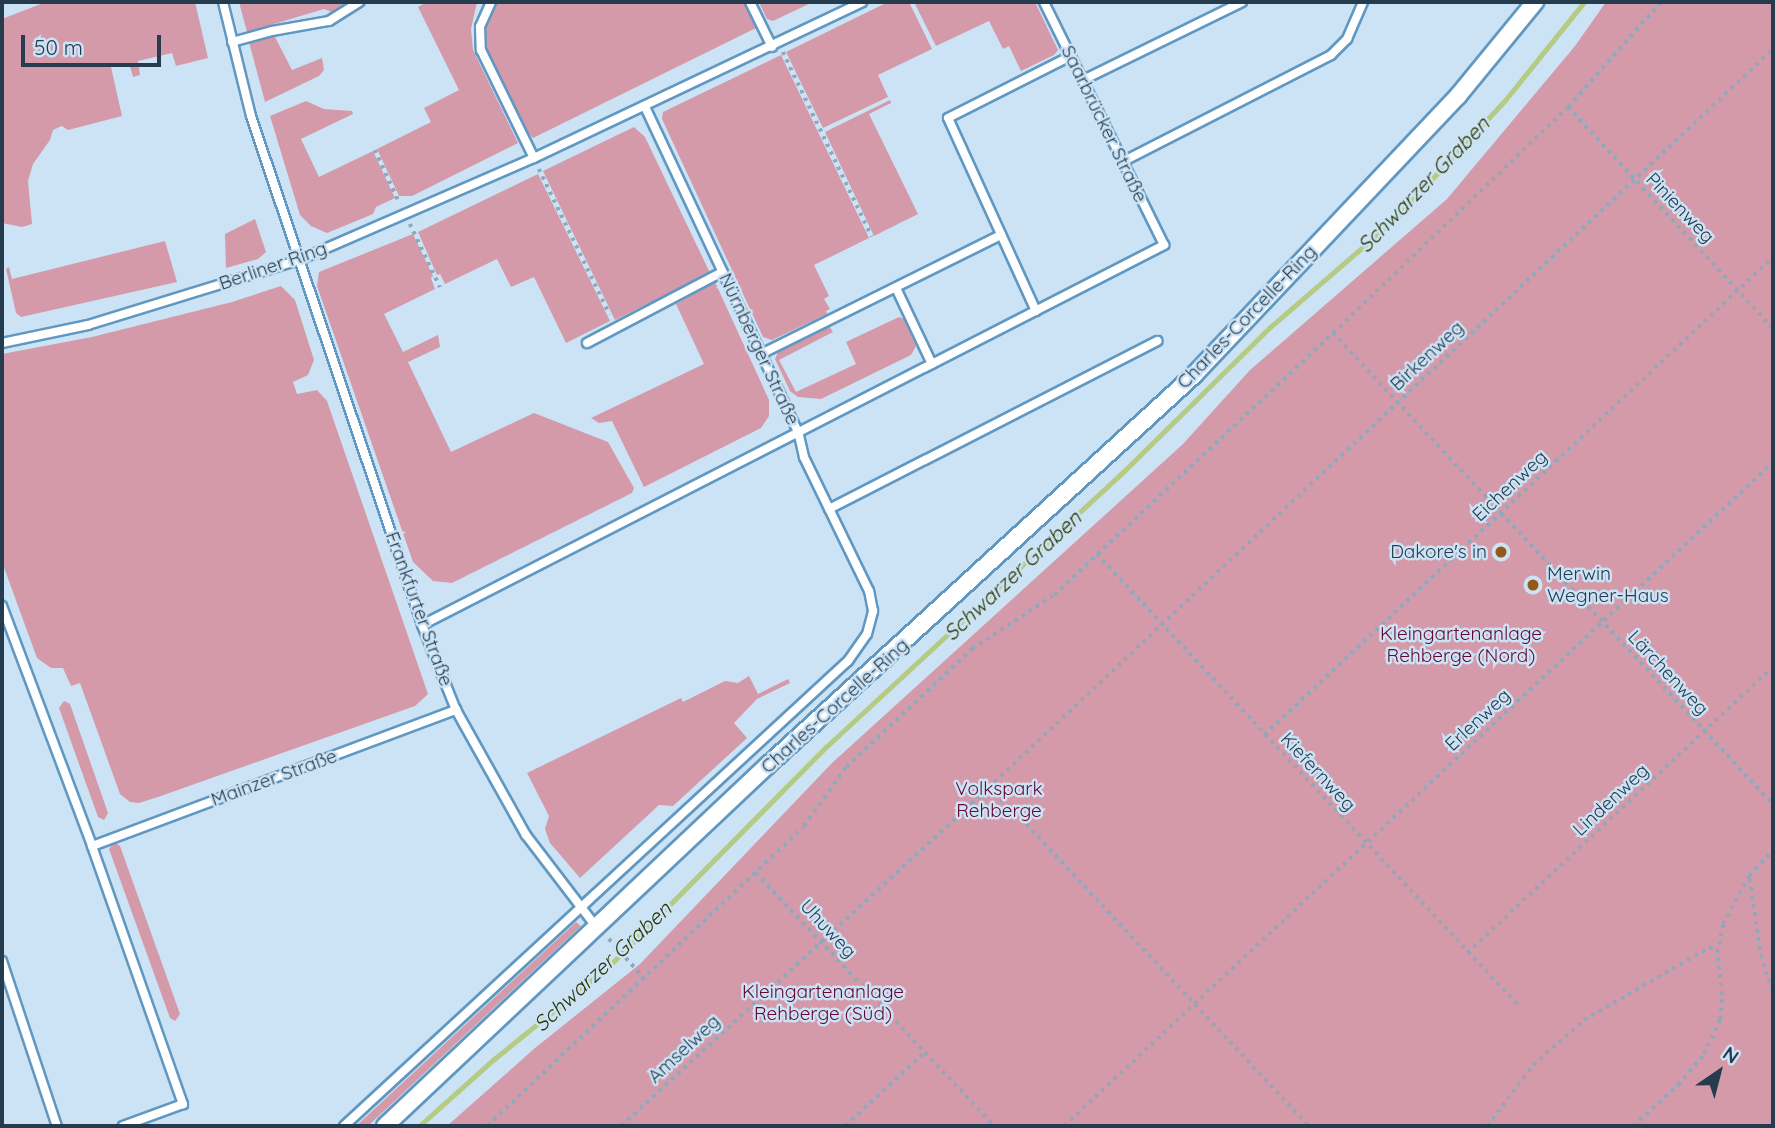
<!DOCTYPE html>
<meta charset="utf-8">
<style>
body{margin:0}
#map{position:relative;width:1775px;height:1128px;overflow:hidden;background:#cce3f5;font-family:Quicksand,sans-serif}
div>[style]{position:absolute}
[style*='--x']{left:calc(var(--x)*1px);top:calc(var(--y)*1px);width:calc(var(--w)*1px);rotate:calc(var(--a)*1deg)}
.green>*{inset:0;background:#d49aa9}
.stream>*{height:5px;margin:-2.5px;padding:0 2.5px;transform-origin:2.5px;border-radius:2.5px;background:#b5cb83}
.path>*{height:3.5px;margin-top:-1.75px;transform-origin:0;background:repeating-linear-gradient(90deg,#91a8ba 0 3.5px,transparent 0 8.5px)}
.roads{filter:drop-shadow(2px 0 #6098c2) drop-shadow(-2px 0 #6098c2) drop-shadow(0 2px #6098c2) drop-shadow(0 -2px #6098c2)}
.lane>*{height:8px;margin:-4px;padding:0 4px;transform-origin:4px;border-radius:4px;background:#fff}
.street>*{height:16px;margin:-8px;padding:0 8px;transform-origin:8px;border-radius:8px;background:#fff}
.dots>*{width:19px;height:19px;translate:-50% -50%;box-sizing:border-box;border:4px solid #cce3f5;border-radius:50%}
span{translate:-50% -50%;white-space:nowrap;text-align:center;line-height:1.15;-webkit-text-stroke:5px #cce3f5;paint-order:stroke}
.street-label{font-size:19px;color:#243c4e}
.poi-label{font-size:19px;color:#243c4e}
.right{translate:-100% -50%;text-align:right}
.left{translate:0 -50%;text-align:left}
.park-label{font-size:19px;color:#650731}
.water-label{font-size:21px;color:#2a3600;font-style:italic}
.frame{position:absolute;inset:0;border:4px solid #243c4e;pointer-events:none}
.north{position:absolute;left:1684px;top:1037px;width:70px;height:70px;-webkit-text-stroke:5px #cce3f5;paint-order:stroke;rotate:35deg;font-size:19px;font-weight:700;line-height:28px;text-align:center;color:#243c4e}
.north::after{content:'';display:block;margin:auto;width:24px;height:32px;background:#243c4e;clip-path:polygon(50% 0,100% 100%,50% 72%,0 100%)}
.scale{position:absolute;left:21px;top:35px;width:140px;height:32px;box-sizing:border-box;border:4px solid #243c4e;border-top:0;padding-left:9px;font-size:21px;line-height:24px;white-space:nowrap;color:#243c4e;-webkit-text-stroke:5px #cce3f5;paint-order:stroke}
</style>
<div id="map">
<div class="green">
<i style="clip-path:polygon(46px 2px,195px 2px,208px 58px,176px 66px,172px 53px,138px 61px,140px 75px,133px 77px,129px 63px,111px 67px,122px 116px,68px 130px,62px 126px,53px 130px,50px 140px,33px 164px,28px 181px,32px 224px,22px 227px,2px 223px,2px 19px)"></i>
<i style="clip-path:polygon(239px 2px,349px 2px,351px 5px,337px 14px,324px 9px,247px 32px)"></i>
<i style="clip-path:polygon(427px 2px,477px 2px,471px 29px,473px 50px,518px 143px,412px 196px,399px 196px,377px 149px,431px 122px,424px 108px,459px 90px,418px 7px)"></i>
<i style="clip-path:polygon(497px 2px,745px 2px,756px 28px,533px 138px,527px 132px,486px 47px,483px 33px,486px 19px)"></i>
<i style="clip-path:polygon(759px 2px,813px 2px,773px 21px,767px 19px)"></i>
<i style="clip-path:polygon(888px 2px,909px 2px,932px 49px,878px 75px,888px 97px,823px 128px,786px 52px)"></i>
<i style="clip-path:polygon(914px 2px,1035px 2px,1058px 50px,1054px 55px,1021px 71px,1009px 46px,1003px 49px,989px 21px,936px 46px)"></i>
<i style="clip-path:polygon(1606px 2px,1773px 2px,1773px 1126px,447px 1126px,535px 1048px,640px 964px,832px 763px,1183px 444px,1250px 370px,1447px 199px,1575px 46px)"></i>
<i style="clip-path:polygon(274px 35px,292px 70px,322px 58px,324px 70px,319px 76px,265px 102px,249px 42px)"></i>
<i style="clip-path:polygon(781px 55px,869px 238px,814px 265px,829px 296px,824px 299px,830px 309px,826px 311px,827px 314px,772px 340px,763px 337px,662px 119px,663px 112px)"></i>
<i style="clip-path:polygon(890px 100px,891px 103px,869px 114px,918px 214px,874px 236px,825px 132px)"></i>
<i style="clip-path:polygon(306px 101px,324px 109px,352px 111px,353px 114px,301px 139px,319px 177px,373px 151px,395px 198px,376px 207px,373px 214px,327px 233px,311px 226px,300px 215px,270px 116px)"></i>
<i style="clip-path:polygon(634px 127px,645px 137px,710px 273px,615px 320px,543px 171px)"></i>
<i style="clip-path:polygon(538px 174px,610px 321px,566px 343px,534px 277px,511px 287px,497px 259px,445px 284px,440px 274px,437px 275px,418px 232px)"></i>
<i style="clip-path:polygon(255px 219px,266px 252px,258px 259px,226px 268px,225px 234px)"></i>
<i style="clip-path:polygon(413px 234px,433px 276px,431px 278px,435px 289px,384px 314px,403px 352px,438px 335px,440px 347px,408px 362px,451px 452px,534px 413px,608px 442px,634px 488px,632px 493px,452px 583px,433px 581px,413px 562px,317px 286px,319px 272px)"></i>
<i style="clip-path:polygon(165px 241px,177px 282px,21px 317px,16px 313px,6px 269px,9px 267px,12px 279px)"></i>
<i style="clip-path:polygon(715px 282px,769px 400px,769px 416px,761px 428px,644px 487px,612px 421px,599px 423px,591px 418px,704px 364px,676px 304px)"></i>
<i style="clip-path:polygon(281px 286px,295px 300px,314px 360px,308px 375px,293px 382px,297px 394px,317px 390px,327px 401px,428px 694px,415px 706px,158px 797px,139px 803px,130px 802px,120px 794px,80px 683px,71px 686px,63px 668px,51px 668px,37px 658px,2px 562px,2px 354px,92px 337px,232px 302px)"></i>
<i style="clip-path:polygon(899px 317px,904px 319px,916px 346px,911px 355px,821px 399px,798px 397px,790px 391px,775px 359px,779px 350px,829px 326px,833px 332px,779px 360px,796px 392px,856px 364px,846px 342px)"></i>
<i style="clip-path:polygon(749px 676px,758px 694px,788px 679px,790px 683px,757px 699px,734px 723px,747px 738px,673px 806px,659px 805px,580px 878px,550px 843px,545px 829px,549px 816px,527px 773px,681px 698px,683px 702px,725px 681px,738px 683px)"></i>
<i style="clip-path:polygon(64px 701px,70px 704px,108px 813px,104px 820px,98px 817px,59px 708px)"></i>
<i style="clip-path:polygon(114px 842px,120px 846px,180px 1014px,175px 1021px,170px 1018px,109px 849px)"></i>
<i style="clip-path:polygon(576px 922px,581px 926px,368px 1126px,356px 1126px)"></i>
</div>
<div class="stream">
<i style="--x:419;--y:1126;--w:101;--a:-41.8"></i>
<i style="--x:494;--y:1059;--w:149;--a:-39"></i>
<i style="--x:610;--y:965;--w:308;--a:-45.3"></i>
<i style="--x:827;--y:746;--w:405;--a:-42.8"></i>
<i style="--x:1124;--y:471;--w:205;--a:-44.6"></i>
<i style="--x:1270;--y:327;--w:164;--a:-40.8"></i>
<i style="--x:1394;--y:220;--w:165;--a:-47.2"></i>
<i style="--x:1506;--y:99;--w:124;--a:-51.2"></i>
</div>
<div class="path">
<i style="--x:783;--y:52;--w:205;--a:64.3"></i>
<i style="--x:1568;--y:107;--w:301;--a:47.2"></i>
<i style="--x:375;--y:150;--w:57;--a:65.2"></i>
<i style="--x:539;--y:169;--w:162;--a:64.1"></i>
<i style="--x:410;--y:224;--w:70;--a:64.5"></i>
<i style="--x:1333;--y:333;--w:645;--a:46.95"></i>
<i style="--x:1097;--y:554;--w:620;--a:46.96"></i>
<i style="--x:1264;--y:735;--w:698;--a:-43.2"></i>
<i style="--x:988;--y:788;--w:36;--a:42"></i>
<i style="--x:1015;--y:812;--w:430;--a:46.9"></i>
<i style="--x:756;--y:873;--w:347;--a:46.7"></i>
<i style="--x:1750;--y:879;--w:77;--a:81.8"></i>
<i style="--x:1761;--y:955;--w:40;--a:72"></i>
<i style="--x:609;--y:939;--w:52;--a:48.1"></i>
<i style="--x:1467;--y:953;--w:419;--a:-43.1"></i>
<i style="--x:487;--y:1126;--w:436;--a:-43.4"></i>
<i style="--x:804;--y:826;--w:72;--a:-54.6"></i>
<i style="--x:846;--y:767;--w:173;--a:-43.1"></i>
<i style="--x:972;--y:649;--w:98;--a:-33.4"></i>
<i style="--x:1054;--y:595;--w:383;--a:-43.2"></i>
<i style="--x:1333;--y:333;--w:326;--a:-43.9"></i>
<i style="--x:1568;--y:107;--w:140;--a:-48.5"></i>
<i style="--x:621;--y:1126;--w:499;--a:-42.6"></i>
<i style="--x:988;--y:788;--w:1078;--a:-43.27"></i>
<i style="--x:845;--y:1126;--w:109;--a:-42.8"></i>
<i style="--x:1064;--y:1126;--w:971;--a:-43.12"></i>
<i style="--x:1487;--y:1126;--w:76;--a:-53"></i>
<i style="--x:1533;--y:1065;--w:68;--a:-41.4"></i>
<i style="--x:1584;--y:1020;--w:146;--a:-30.1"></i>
<i style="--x:1710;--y:947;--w:9;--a:41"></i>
<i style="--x:1633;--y:1126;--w:61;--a:-42.3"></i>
<i style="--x:1678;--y:1085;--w:40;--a:-50"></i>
<i style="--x:1704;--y:1054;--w:38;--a:-65"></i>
<i style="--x:1720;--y:1020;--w:25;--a:-85"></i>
<i style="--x:1722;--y:995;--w:42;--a:-96.8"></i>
<i style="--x:1717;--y:953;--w:30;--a:-78"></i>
<i style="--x:1723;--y:924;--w:55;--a:-61.6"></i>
<i style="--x:1749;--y:876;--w:35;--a:-47"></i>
</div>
<div class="roads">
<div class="lane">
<i style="--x:223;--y:2;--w:117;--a:76.2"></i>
<i style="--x:251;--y:116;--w:537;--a:71.43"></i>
<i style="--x:422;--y:625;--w:92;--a:68.2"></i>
<i style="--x:456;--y:710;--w:143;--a:60.8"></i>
<i style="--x:526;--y:835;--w:117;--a:52.6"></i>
<i style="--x:491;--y:2;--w:27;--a:114"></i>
<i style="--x:480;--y:27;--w:23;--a:88"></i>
<i style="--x:481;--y:50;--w:120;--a:63.9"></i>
<i style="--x:750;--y:2;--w:50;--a:63.9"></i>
<i style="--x:232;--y:42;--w:41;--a:-15.4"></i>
<i style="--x:272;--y:31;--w:58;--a:-10"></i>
<i style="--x:329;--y:21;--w:36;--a:-32"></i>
<i style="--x:1083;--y:80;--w:177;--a:-26.1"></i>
<i style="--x:1122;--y:162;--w:235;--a:-27.1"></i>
<i style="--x:1331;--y:55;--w:23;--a:-45"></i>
<i style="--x:1347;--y:39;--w:40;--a:-66.6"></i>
<i style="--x:896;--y:288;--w:84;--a:64.7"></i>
<i style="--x:1036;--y:311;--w:212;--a:-114.5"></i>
<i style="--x:948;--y:118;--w:138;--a:-26.8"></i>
<i style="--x:2;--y:343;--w:88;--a:-11.8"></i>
<i style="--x:88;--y:325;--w:221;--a:-17.1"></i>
<i style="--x:299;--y:260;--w:256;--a:-23.5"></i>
<i style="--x:534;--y:158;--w:363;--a:-25.4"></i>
<i style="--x:587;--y:343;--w:153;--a:-27.7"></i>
<i style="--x:761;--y:354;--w:268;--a:-26.4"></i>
<i style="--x:829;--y:509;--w:369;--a:-27.1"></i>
<i style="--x:2;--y:606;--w:256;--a:69.4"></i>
<i style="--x:92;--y:846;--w:274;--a:70.6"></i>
<i style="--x:183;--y:1104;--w:64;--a:159.9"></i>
<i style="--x:422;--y:625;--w:834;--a:-27.12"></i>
<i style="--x:1164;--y:245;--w:271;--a:-116.3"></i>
<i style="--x:92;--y:846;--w:389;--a:-20.5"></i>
<i style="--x:2;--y:961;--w:174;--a:71.6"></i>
<i style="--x:344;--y:1126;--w:686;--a:-42.7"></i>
<i style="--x:848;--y:661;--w:33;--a:-55"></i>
<i style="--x:867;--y:634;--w:24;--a:-75"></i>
<i style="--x:873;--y:611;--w:20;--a:-101"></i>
<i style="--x:869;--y:591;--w:149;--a:-115.9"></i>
<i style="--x:804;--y:457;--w:26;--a:-103"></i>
<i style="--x:798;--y:432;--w:359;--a:-115.2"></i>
</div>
<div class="street">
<i style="--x:385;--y:1126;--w:526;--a:-43.31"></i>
<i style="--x:768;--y:765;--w:578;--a:-42.47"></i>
<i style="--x:1194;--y:375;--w:384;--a:-46.6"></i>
<i style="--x:1458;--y:96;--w:122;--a:-50.7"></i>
</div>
</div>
<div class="dots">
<i style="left:1501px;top:552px;background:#945818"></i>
<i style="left:1533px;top:585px;background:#945818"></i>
</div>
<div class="street-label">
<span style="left:1104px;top:124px;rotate:64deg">Saarbrücker Straße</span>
<span style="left:1680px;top:208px;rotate:46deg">Pinienweg</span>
<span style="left:273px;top:266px;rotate:-19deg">Berliner Ring</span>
<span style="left:1247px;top:317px;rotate:-46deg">Charles-Corcelle-Ring</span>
<span style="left:759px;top:349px;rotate:65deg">Nürnberger Straße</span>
<span style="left:1427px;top:356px;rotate:-43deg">Birkenweg</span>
<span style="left:1510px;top:486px;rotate:-43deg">Eichenweg</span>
<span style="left:419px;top:609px;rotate:70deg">Frankfurter Straße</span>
<span style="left:1668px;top:673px;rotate:47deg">Lärchenweg</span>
<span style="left:835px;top:706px;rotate:-42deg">Charles-Corcelle-Ring</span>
<span style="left:1478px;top:720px;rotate:-43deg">Erlenweg</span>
<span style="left:1318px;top:772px;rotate:47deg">Kiefernweg</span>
<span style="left:274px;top:778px;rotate:-20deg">Mainzer Straße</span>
<span style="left:1611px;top:800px;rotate:-43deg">Lindenweg</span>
<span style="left:828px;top:929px;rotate:47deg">Uhuweg</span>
<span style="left:684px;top:1049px;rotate:-43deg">Amselweg</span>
</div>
<div class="poi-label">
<span class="right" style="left:1487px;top:552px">Dakore's in</span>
<span class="left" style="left:1547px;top:585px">Merwin<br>Wegner-Haus</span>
</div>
<div class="park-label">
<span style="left:1461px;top:645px">Kleingartenanlage<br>Rehberge (Nord)</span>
<span style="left:999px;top:800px">Volkspark<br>Rehberge</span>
<span style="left:823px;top:1003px">Kleingartenanlage<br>Rehberge (Süd)</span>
</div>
<div class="water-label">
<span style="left:1423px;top:184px;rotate:-46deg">Schwarzer Graben</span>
<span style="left:1012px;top:575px;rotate:-43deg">Schwarzer Graben</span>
<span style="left:602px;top:966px;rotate:-43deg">Schwarzer Graben</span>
</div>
<div class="frame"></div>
<div class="north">N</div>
<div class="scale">50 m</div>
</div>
